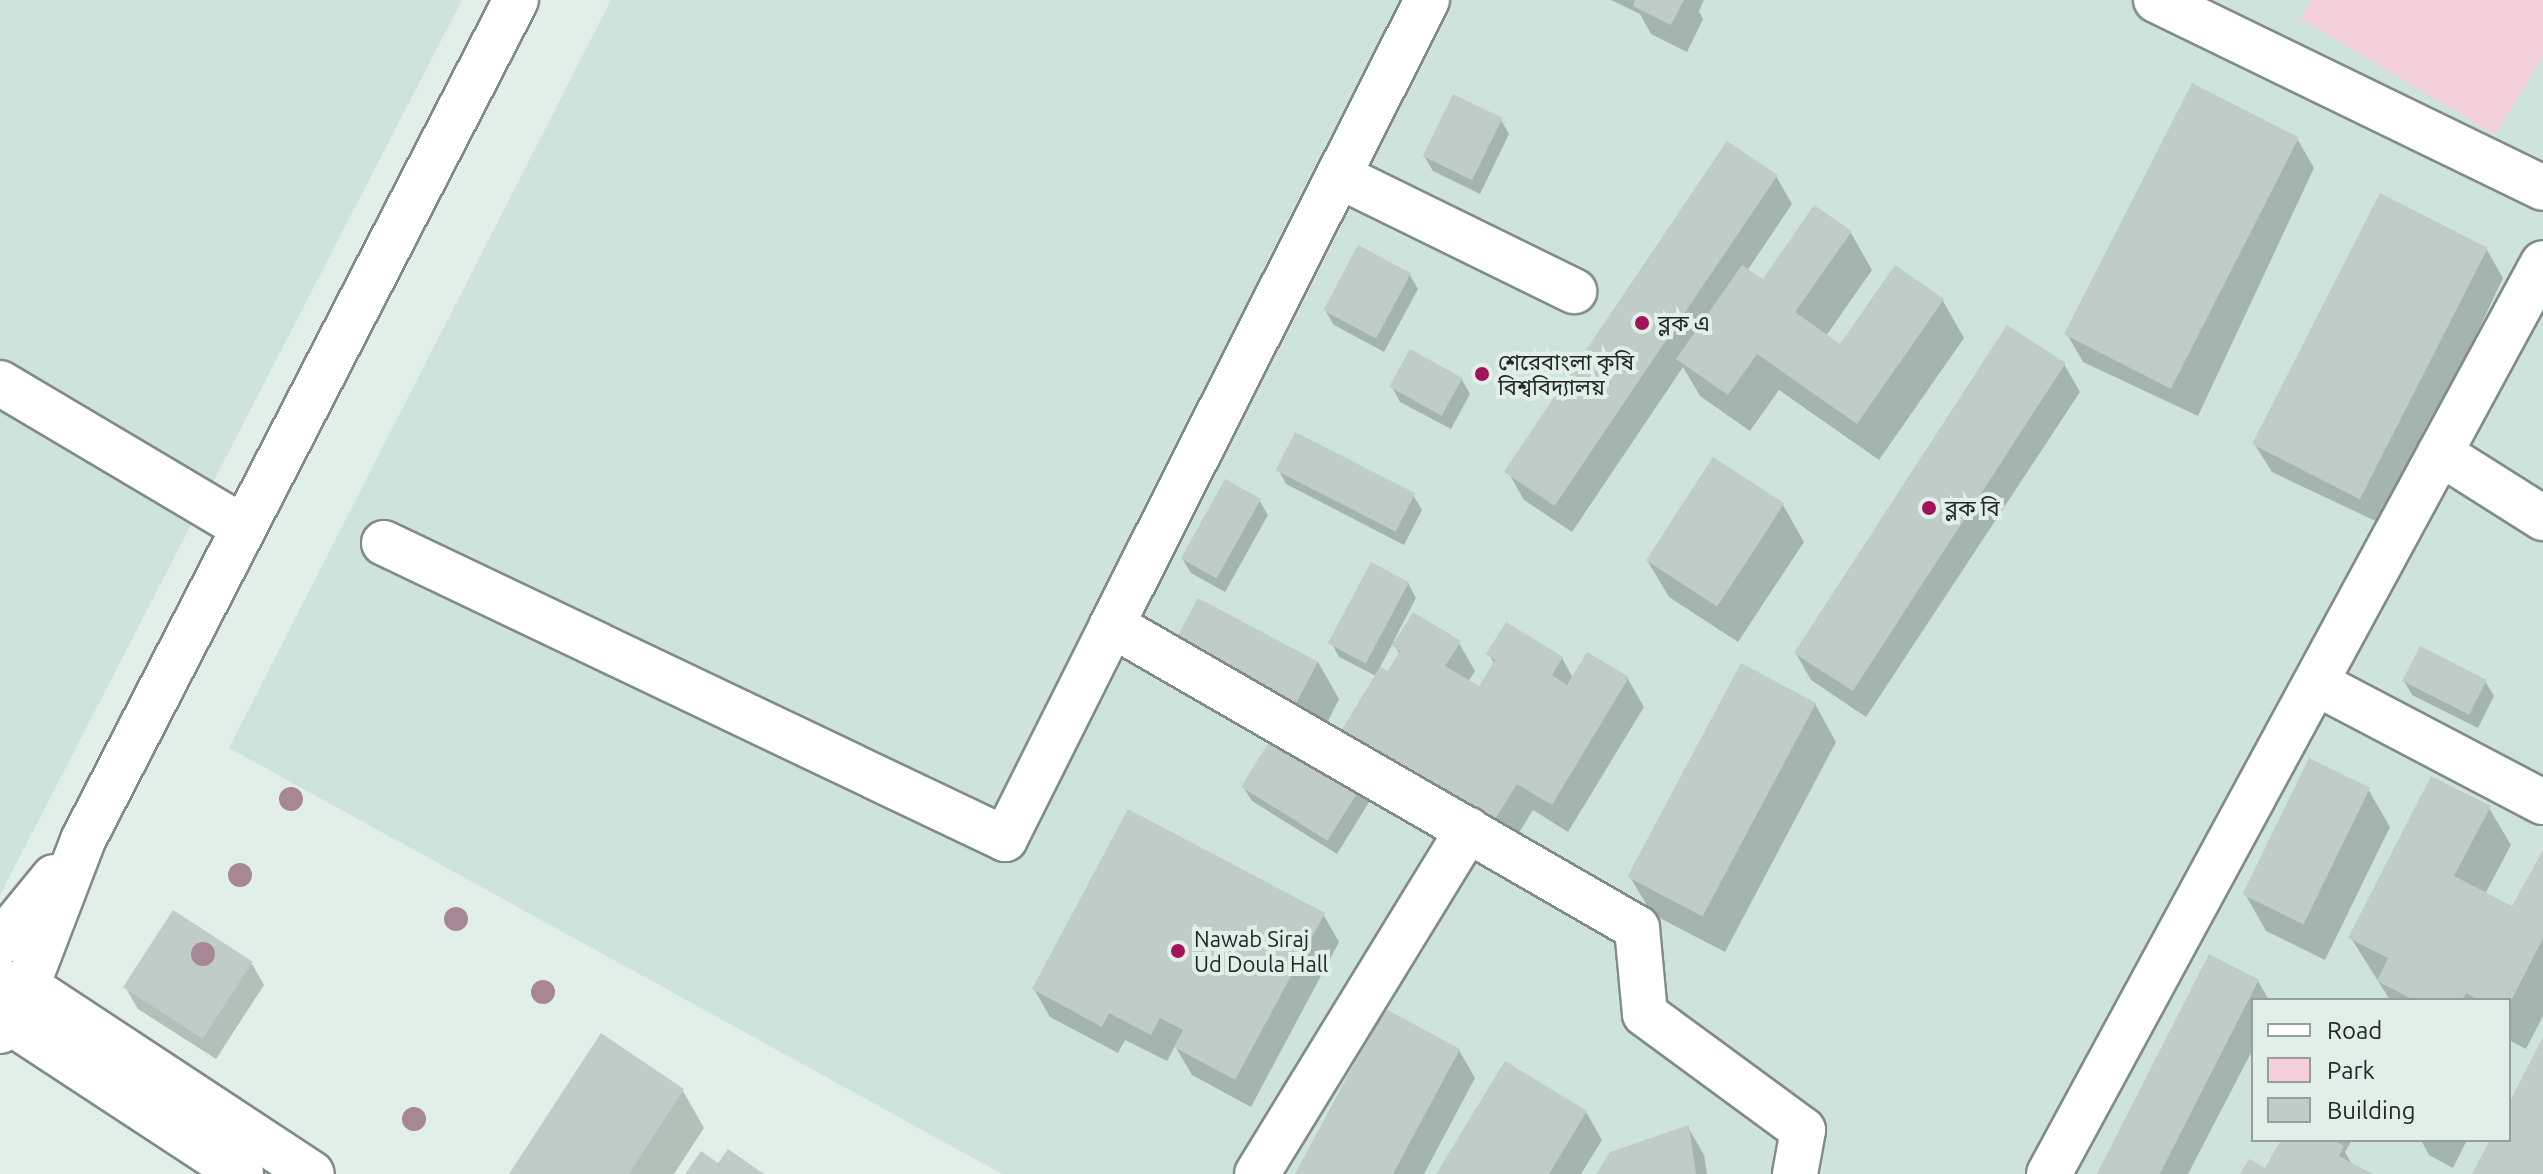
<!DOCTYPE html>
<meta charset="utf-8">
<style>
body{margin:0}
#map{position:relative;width:2543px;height:1174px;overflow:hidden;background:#e2efe9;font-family:Ubuntu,"Noto Sans Bengali",sans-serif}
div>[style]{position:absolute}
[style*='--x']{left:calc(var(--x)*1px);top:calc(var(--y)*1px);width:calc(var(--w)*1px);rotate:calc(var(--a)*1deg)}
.built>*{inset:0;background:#cee3db}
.green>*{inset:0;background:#f4d0db}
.shadow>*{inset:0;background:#0003}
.building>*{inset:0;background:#c0ccc7;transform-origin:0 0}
.roads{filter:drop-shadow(2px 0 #818c88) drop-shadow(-2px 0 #818c88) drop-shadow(0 2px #818c88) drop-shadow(0 -2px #818c88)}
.minor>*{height:44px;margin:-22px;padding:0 22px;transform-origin:22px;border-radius:22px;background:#fff}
.trees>*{width:24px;height:24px;margin:-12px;border-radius:50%;background:#a68793}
.dots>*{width:22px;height:22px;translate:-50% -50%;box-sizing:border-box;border:4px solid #e2efe9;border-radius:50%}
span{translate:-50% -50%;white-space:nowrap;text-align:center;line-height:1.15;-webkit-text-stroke:8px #e2efe9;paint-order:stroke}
.poi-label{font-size:22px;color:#232826}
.left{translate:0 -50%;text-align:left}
.legend{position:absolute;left:2251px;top:998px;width:260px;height:144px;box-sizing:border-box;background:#e2efe9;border:2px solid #969f9b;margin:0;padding:10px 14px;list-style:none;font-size:24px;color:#232826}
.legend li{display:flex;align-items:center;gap:16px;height:40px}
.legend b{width:40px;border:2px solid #969f9b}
</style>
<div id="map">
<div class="built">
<i style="clip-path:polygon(0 0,462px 0,0 895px)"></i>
<i style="clip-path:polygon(evenodd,611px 0,2543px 0,2543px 1174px,1002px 1174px,229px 748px,611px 0,2253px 1000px,2509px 1000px,2509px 1140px,2253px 1140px,2253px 1000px)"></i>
</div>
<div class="green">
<i style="clip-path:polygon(2311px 0,2543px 0,2543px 56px,2495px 135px,2300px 18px)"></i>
</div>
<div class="shadow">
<i style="clip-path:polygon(1611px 0,1704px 0,1699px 11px,1703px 19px,1687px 52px,1651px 34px,1640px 14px)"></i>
<i style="clip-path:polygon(1501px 120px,1509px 134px,1480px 194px,1433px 171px,1424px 156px)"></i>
<i style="clip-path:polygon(2298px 140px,2314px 168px,2198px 416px,2083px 362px,2067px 334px)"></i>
<i style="clip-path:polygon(1776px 176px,1792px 204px,1747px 271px,1763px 282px,1851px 233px,1872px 270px,1826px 336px,1841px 346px,1896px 268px,1943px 301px,1964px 338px,1879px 460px,1779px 390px,1750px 431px,1700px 396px,1683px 367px,1572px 532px,1524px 500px,1508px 472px)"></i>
<i style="clip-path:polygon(2487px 250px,2503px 278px,2386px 526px,2272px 472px,2255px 445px)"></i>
<i style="clip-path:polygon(1410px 275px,1418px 289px,1384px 352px,1334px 325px,1325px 310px)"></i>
<i style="clip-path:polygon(2064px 364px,2080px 392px,1866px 717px,1811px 680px,1795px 652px)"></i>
<i style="clip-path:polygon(1462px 380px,1470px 394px,1451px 429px,1400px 402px,1392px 387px)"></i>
<i style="clip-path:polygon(1278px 469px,1413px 495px,1422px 510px,1404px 545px,1286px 484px)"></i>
<i style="clip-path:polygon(1259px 500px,1268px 515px,1225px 592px,1191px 573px,1182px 558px)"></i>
<i style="clip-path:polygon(1783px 505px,1804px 542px,1738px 642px,1669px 597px,1647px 560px)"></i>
<i style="clip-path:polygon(evenodd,1408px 583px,1416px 598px,1393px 642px,1459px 643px,1475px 671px,1468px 682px,1480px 689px,1495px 665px,1489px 654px,1562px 658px,1573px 678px,1628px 679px,1644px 707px,1568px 832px,1533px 810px,1506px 854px,1376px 676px,1339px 657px,1331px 642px,1408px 583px,1393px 643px,1400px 655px,1389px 674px,1379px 669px,1393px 643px)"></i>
<i style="clip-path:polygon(1175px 644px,1318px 662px,1339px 699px,1317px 743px)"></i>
<i style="clip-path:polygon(2404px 681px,2485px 681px,2494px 696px,2478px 728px,2412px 695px)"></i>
<i style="clip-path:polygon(1815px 704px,1836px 742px,1725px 952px,1652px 914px,1630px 877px)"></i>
<i style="clip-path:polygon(1278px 731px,1371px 799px,1337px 854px,1252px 801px,1243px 787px)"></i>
<i style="clip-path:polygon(2368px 789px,2390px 827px,2325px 960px,2266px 931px,2245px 894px)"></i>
<i style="clip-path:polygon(2489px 808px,2511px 845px,2485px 894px,2513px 908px,2543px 853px,2543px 1016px,2526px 1049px,2509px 1040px,2509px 1000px,2390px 1000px,2351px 938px)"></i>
<i style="clip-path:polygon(1323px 914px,1339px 942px,1251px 1107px,1192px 1075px,1175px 1046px,1167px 1061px,1125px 1040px,1118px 1053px,1050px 1017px,1034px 989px)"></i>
<i style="clip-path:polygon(252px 964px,264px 985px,216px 1059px,138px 1009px,125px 987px)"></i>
<i style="clip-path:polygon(2258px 981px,2269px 1000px,2253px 1000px,2253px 1049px,2188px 1174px,2097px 1174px)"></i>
<i style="clip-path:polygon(1459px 1050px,1475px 1078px,1424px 1174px,1297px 1174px)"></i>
<i style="clip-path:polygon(683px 1091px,704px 1128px,674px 1174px,511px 1174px)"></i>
<i style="clip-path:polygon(1586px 1112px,1602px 1140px,1581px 1174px,1438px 1174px)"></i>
<i style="clip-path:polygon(1688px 1127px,1704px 1155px,1707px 1174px,1599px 1174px)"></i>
<i style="clip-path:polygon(2283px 1140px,2352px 1140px,2345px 1152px,2353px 1166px,2368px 1174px,2243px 1174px,2266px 1171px)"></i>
<i style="clip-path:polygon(2421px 1140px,2467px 1140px,2453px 1168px,2429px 1155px)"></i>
</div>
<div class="building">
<i style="clip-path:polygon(1635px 0,1684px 0,1671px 25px,1633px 6px)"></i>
<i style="left:2192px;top:83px;width:120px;height:282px;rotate:27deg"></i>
<i style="left:1453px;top:94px;width:55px;height:69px;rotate:26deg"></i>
<i style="left:1727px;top:141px;width:61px;height:399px;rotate:34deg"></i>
<i style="left:2380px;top:193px;width:121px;height:282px;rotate:27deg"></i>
<i style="clip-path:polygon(1814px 205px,1852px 231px,1795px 312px,1840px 344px,1895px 265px,1944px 299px,1857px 424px,1757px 354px,1728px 395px,1676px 359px,1742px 265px,1763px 279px)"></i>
<i style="left:1358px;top:245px;width:60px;height:74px;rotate:28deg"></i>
<i style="left:2007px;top:325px;width:70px;height:391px;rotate:33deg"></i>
<i style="left:1410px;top:349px;width:60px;height:43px;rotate:29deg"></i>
<i style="left:1295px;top:432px;width:135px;height:43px;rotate:27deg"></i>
<i style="left:1713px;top:457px;width:85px;height:123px;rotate:33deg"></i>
<i style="left:1225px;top:479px;width:41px;height:91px;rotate:29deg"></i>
<i style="left:1371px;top:562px;width:43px;height:92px;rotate:28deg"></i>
<i style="left:1198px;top:598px;width:136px;height:52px;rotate:28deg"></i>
<i style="clip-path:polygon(1413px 612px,1461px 641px,1445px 666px,1479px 686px,1495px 660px,1486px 654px,1506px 622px,1563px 657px,1552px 675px,1567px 685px,1587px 652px,1629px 677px,1552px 805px,1517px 784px,1490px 827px,1338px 736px,1380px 667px,1388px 671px,1400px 651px,1392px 646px)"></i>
<i style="left:2420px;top:646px;width:75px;height:39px;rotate:27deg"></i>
<i style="left:1741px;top:663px;width:85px;height:242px;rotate:28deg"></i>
<i style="left:1277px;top:729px;width:102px;height:68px;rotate:32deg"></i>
<i style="left:2309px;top:758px;width:68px;height:152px;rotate:26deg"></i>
<i style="clip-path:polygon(2431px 776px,2491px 806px,2454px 876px,2512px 906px,2543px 850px,2543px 938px,2509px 1005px,2509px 1000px,2479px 1000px,2466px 993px,2462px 1000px,2414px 1000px,2377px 981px,2388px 958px,2348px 938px)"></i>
<i style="clip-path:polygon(1128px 809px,1325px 913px,1235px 1080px,1174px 1047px,1183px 1030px,1160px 1018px,1151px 1035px,1109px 1013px,1102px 1027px,1032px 989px)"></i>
<i style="left:173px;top:910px;width:95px;height:92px;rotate:33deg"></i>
<i style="left:2209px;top:954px;width:56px;height:248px;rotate:27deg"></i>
<i style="clip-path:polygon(1384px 1008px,1460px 1049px,1393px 1174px,1295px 1174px)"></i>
<i style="clip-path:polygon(601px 1033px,684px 1089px,629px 1174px,509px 1174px)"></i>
<i style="clip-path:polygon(2543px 1037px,2543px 1174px,2472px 1174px,2490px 1140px,2509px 1140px,2509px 1103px)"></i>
<i style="clip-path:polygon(1505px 1061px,1587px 1111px,1549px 1174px,1436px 1174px)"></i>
<i style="clip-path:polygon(1689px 1125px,1696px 1174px,1596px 1174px,1610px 1152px)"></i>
<i style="clip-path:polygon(2281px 1140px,2334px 1140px,2344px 1146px,2339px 1156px,2373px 1174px,2240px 1174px,2249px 1159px,2265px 1168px)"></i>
<i style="clip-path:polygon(728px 1149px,764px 1174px,685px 1174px,701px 1151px,718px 1163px)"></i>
</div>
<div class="roads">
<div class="minor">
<i style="--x:2156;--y:0;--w:430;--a:25.9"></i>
<i style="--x:1339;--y:176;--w:262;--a:26.1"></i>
<i style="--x:0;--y:383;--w:282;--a:30.7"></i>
<i style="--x:2440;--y:453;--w:122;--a:32.3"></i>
<i style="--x:384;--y:543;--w:688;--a:25.48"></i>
<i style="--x:1005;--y:839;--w:239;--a:-63.4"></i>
<i style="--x:1112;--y:625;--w:606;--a:29.99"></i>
<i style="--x:1637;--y:928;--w:86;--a:84.7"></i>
<i style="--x:1645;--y:1014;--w:196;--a:36.3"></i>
<i style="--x:1803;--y:1130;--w:45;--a:100.3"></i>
<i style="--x:1112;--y:625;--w:700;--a:-63.25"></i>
<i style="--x:2316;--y:683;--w:256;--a:27.7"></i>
<i style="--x:0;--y:943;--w:85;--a:-50.7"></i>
<i style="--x:0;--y:983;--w:27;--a:6"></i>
<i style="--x:27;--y:986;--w:341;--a:33.4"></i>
<i style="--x:0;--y:1010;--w:12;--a:55"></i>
<i style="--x:7;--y:1020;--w:280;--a:33.3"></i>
<i style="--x:0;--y:1031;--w:52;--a:-59"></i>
<i style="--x:27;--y:986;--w:156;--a:-69"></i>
<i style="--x:83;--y:840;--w:945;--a:-62.73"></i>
<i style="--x:1257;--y:1174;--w:404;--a:-58.5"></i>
<i style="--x:2049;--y:1174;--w:1036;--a:-61.53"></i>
</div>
</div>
<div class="trees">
<i style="left:291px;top:799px"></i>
<i style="left:240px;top:875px"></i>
<i style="left:456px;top:919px"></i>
<i style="left:203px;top:954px"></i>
<i style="left:543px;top:992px"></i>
<i style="left:414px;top:1119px"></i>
</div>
<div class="dots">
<i style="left:1642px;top:323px;background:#a2145a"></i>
<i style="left:1482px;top:374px;background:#a2145a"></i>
<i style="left:1929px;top:508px;background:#a2145a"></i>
<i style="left:1178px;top:951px;background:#a2145a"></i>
</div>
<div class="poi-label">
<span class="left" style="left:1658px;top:323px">ব্লক এ</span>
<span class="left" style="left:1498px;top:374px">শেরেবাংলা কৃষি<br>বিশ্ববিদ্যালয়</span>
<span class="left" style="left:1945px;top:508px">ব্লক বি</span>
<span class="left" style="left:1194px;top:951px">Nawab Siraj<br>Ud Doula Hall</span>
</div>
<ul class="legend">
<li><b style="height:10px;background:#fff"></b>Road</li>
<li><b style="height:22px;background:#f4d0db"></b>Park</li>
<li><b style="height:22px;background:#c0ccc7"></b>Building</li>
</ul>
</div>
